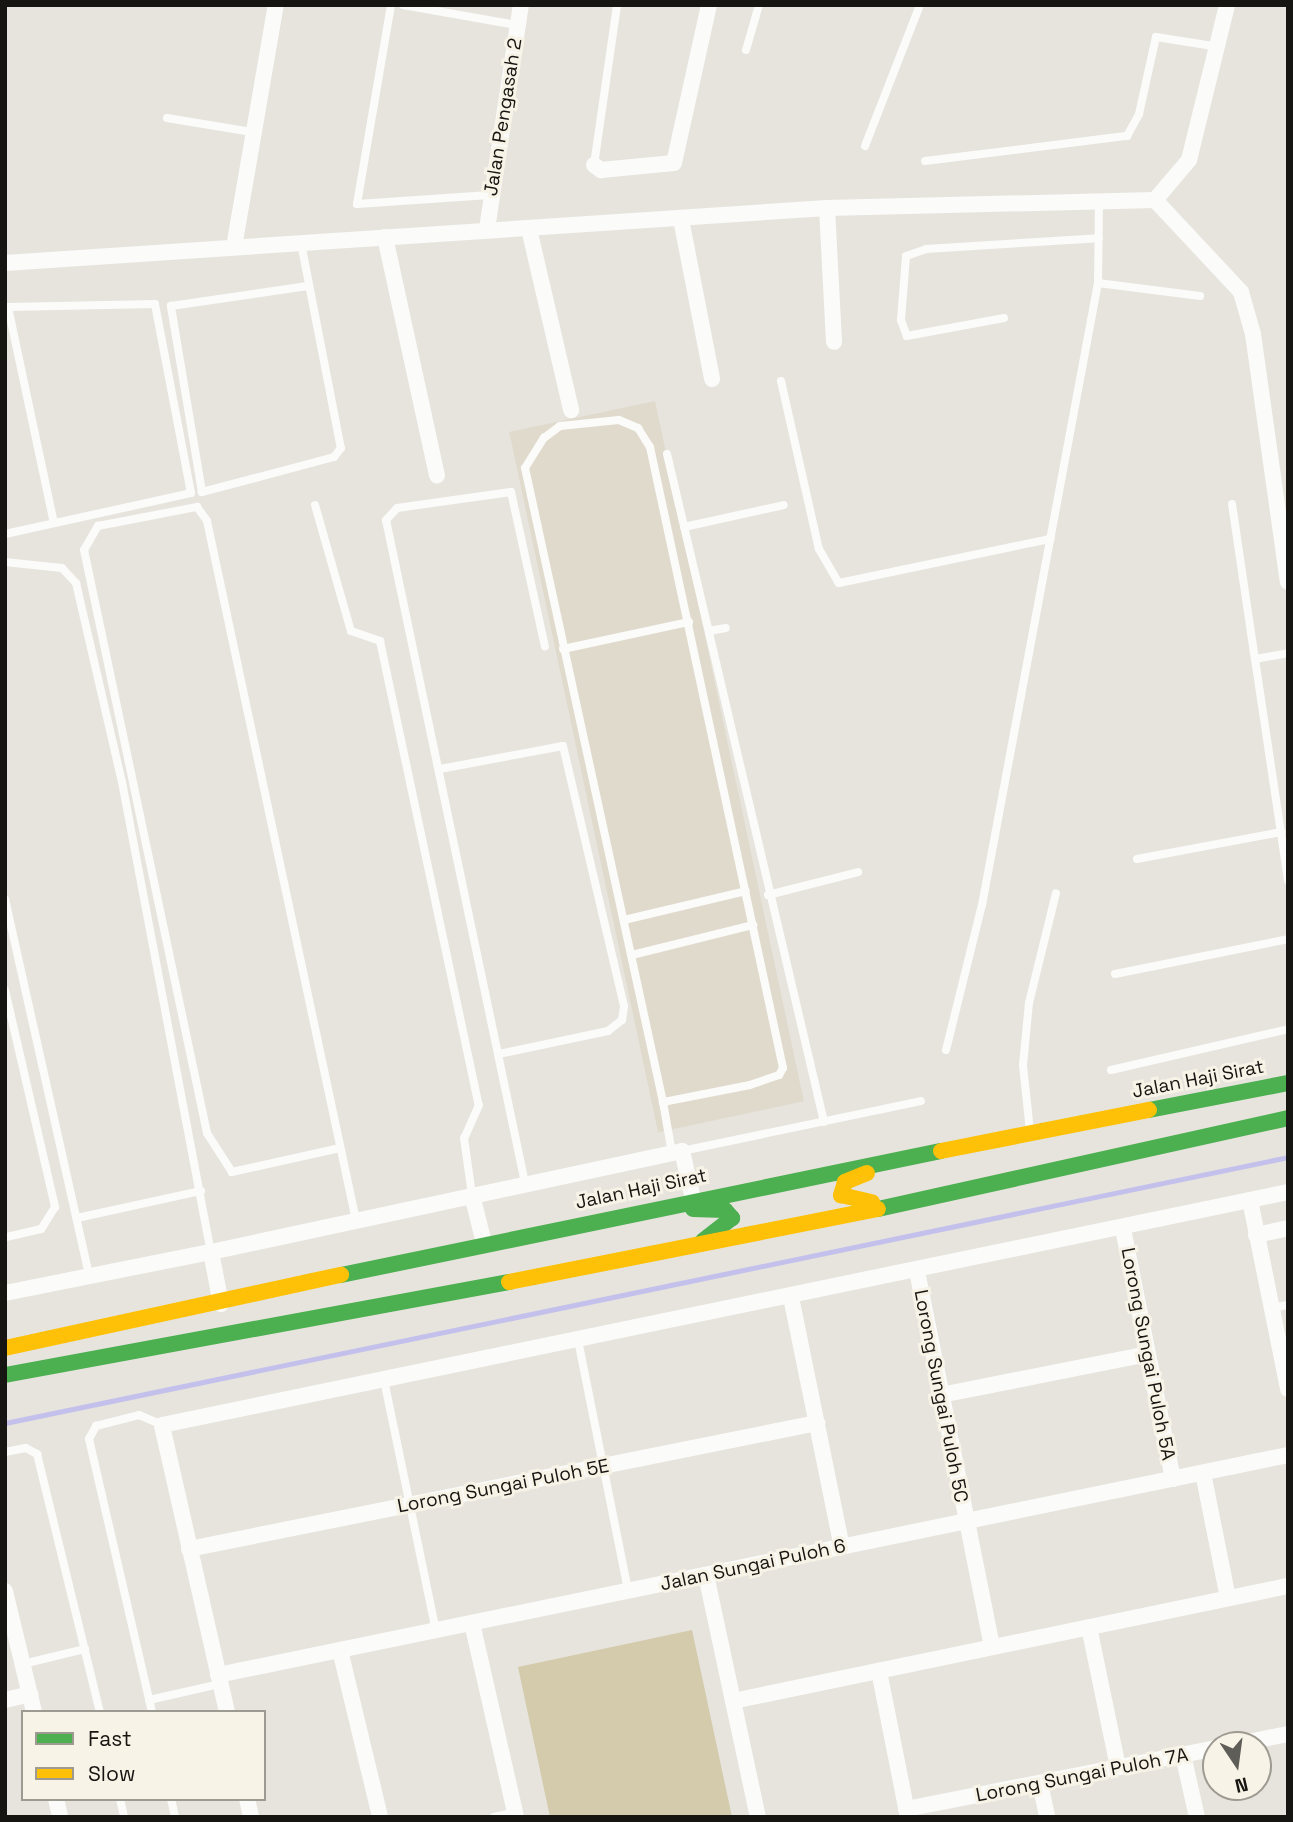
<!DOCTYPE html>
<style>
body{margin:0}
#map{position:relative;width:1293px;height:1822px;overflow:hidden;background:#e6e4dd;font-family:"Space Grotesk",sans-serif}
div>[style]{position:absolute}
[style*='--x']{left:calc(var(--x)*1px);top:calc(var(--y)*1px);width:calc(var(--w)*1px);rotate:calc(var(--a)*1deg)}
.built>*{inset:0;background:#dfdacc;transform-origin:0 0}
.green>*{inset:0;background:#d4caac}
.stream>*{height:5px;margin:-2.5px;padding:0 2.5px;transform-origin:2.5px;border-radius:2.5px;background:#c4c0ec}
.lane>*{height:8px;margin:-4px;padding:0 4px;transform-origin:4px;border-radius:4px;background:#fbfbfa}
.street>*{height:16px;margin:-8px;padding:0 8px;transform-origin:8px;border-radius:8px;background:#fbfbfa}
.fast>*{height:16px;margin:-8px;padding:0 8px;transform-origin:8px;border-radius:8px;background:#4caf50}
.slow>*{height:16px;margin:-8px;padding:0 8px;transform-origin:8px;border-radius:8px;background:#ffc107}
span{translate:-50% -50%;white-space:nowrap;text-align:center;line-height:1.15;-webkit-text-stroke:6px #f7f3e6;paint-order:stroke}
.street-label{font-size:19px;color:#171511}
.frame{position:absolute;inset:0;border:7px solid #171511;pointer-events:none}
.legend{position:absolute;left:21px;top:1710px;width:245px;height:91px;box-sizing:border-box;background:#f7f3e6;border:2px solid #9d9a91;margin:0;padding:9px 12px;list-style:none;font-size:21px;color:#171511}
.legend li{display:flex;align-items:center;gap:14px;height:35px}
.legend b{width:35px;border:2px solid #9d9a91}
.north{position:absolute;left:1202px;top:1731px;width:70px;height:70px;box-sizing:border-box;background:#f7f3e6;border:2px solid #9d9a91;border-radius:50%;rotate:167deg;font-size:19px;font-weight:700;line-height:28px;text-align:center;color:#171511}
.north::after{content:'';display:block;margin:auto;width:24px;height:32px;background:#5f5d58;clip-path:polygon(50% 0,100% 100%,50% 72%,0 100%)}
</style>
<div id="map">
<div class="built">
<i style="left:655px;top:401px;width:716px;height:149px;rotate:78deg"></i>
</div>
<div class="green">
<i style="clip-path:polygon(692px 1630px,732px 1817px,550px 1817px,518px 1667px)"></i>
</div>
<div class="stream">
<i style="--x:5;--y:1423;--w:1310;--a:-11.71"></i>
</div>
<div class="lane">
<i style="--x:391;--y:5;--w:202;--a:99.7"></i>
<i style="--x:357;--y:204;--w:133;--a:-3.9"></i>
<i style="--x:403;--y:5;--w:116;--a:10"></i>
<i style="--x:746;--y:50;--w:47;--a:-73.9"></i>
<i style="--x:167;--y:118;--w:86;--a:9.4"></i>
<i style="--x:865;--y:146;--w:151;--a:-68.7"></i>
<i style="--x:925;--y:161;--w:204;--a:-7.1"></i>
<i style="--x:1127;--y:136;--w:25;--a:-61"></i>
<i style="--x:1139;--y:114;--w:79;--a:-77.6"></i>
<i style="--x:1156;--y:37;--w:64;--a:9"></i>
<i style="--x:594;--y:165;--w:162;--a:-81.8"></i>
<i style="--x:301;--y:243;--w:209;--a:79"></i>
<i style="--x:341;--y:448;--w:11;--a:128"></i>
<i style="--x:334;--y:457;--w:137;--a:165.1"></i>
<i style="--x:202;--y:492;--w:189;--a:-99.5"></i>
<i style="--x:171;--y:306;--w:138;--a:-8.3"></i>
<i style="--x:1098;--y:283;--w:103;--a:7.3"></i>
<i style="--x:1004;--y:318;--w:99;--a:169.5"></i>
<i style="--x:907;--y:336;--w:17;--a:-111"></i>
<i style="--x:901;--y:320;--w:64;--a:-85.5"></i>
<i style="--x:906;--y:256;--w:21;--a:-19"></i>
<i style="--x:926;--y:249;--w:173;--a:-3.6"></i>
<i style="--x:781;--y:381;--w:172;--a:77.3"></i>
<i style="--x:819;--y:549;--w:39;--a:60"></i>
<i style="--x:839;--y:583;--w:216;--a:-11.8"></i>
<i style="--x:619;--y:420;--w:21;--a:23"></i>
<i style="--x:638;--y:428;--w:22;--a:58"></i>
<i style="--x:650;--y:447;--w:635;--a:77.91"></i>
<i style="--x:783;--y:1068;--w:8;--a:120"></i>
<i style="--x:779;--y:1075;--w:31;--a:161"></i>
<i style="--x:750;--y:1085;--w:89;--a:168.9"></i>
<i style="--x:663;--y:1102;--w:649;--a:-102.28"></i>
<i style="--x:525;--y:468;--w:36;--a:-58"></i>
<i style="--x:544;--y:438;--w:20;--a:-37"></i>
<i style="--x:560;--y:426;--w:59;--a:-5.8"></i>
<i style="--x:667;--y:454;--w:686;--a:76.77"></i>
<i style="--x:1232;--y:504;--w:157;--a:81.6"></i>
<i style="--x:1255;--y:659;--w:34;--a:-10"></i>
<i style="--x:315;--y:505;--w:131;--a:74.1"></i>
<i style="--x:351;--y:631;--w:31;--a:19"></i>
<i style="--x:380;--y:641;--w:474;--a:78"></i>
<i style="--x:479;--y:1105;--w:36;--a:114"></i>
<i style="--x:464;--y:1138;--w:58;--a:82"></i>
<i style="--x:684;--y:527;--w:102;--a:-12.4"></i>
<i style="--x:5;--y:534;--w:190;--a:-12.4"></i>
<i style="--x:191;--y:493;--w:192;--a:-100.8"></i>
<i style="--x:155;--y:304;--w:147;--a:178.8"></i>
<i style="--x:8;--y:307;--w:221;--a:78"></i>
<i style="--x:5;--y:562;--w:57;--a:6"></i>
<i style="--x:62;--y:568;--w:21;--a:47"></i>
<i style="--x:76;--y:583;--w:204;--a:77"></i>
<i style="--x:122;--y:782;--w:478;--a:79.3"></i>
<i style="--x:709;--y:631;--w:17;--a:-10"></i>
<i style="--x:563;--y:649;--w:129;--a:-12.1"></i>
<i style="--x:1255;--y:659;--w:224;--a:81.5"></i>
<i style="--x:440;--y:769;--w:125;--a:-10.6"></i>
<i style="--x:563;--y:746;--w:267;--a:76.8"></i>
<i style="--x:624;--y:1006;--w:14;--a:98"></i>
<i style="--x:622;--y:1020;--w:18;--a:142"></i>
<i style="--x:608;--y:1031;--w:111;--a:168.1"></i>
<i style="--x:1137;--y:859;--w:147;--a:-10.6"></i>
<i style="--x:768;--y:895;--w:93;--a:-14.3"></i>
<i style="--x:5;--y:899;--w:386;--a:77.4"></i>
<i style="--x:624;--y:920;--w:125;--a:-13.4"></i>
<i style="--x:632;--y:955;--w:125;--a:-13.9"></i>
<i style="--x:1115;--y:974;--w:177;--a:-11.4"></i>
<i style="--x:5;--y:990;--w:223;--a:77"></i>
<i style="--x:55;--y:1207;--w:26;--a:122"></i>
<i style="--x:41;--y:1229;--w:37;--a:167"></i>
<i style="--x:946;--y:1050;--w:149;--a:-76.1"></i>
<i style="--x:982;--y:905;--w:633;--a:-79.44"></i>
<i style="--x:1098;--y:283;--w:83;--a:-89.3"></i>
<i style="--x:1111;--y:1070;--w:182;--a:-13"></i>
<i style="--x:663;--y:1102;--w:52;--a:80"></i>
<i style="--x:1030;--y:1131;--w:66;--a:-96.1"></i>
<i style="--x:1023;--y:1065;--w:62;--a:-84.5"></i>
<i style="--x:1029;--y:1003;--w:113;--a:-76.2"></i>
<i style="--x:340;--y:1148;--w:111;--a:167.5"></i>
<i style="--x:232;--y:1172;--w:46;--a:-122.7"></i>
<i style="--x:207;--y:1133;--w:596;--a:-101.91"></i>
<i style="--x:84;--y:550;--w:28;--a:-60"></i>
<i style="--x:98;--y:526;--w:101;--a:-10.9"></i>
<i style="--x:197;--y:507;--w:17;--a:54"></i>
<i style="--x:207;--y:521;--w:715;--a:77.97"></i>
<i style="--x:682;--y:1151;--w:244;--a:-11.8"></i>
<i style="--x:525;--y:1183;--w:677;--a:-101.84"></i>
<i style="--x:386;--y:520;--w:16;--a:-47"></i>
<i style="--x:397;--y:508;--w:115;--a:-8"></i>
<i style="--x:511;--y:492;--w:158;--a:77.6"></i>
<i style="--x:77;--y:1218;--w:127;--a:-12.3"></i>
<i style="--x:1272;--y:1308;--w:16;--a:-11"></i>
<i style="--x:578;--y:1340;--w:256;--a:78.7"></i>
<i style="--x:384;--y:1380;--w:255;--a:78.3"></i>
<i style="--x:5;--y:1452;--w:21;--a:-11"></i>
<i style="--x:26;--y:1448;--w:13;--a:29"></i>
<i style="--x:37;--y:1454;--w:266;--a:76.3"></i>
<i style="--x:23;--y:1664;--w:64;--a:-13.6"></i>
<i style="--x:149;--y:1700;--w:73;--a:-12.7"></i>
<i style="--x:152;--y:1712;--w:280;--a:-103"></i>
<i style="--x:89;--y:1439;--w:15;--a:-62"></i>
<i style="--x:96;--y:1426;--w:44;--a:-14.3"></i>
<i style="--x:139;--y:1415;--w:25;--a:23"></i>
<i style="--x:120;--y:1799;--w:18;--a:77"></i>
<i style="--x:171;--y:1799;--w:18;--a:77"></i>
<i style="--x:494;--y:1817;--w:22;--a:-13"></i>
</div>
<div class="street">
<i style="--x:594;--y:165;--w:9;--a:36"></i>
<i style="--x:601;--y:170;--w:73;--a:-5.5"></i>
<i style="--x:674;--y:163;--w:162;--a:-77.5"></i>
<i style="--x:1155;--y:200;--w:52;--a:-49.6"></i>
<i style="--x:1189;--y:160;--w:160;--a:-76.2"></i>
<i style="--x:827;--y:208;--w:134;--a:87"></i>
<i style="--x:681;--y:219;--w:163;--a:79"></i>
<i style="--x:487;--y:229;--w:227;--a:-81.4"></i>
<i style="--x:529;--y:229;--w:186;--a:76.9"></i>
<i style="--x:385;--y:237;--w:244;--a:77.7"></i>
<i style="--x:234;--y:247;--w:246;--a:-80.2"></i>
<i style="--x:5;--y:263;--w:824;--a:-3.83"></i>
<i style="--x:827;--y:208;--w:328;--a:-1.4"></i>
<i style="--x:1155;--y:200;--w:126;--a:46.9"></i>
<i style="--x:1241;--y:292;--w:44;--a:74.1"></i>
<i style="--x:1253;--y:334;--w:250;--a:82"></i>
<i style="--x:472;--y:1195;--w:49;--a:76"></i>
<i style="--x:1250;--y:1200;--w:193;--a:78.6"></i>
<i style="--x:1123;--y:1229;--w:255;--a:78.7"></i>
<i style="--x:1256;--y:1235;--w:33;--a:-12"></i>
<i style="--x:211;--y:1252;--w:482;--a:-12.1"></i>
<i style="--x:682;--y:1151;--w:49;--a:77.1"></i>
<i style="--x:917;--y:1271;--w:383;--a:78.7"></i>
<i style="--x:5;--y:1293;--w:210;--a:-11.3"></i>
<i style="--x:211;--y:1252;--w:53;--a:79.1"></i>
<i style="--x:791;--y:1297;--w:255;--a:78.5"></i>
<i style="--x:941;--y:1395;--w:211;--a:-11.2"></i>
<i style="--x:1203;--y:1473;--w:127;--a:78.7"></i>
<i style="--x:189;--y:1549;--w:641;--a:-11.35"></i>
<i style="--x:706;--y:1575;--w:248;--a:77.9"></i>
<i style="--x:5;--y:1591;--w:124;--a:76.5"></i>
<i style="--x:472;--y:1623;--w:199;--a:77.2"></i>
<i style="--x:1089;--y:1627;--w:143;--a:78.3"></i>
<i style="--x:340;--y:1650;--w:172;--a:76.5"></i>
<i style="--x:879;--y:1671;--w:149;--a:78.8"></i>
<i style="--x:218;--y:1675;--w:1092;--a:-11.62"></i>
<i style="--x:5;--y:1700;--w:26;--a:-13"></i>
<i style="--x:733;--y:1701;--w:567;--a:-11.71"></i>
<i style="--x:227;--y:1712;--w:294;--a:-102.8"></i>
<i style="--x:162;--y:1425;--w:1150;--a:-11.69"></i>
<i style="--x:1233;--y:1745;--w:56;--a:-11.3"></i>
<i style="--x:1183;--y:1755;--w:64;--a:77.3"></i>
<i style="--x:1040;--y:1783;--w:35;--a:78"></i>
<i style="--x:56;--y:1799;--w:18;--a:77"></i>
<i style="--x:247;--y:1799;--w:18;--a:77"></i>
<i style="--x:906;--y:1809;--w:316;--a:-11.1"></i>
</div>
<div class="fast">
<i style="--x:1149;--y:1110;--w:142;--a:-11"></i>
<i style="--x:693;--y:1209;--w:32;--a:2"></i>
<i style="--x:725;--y:1210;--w:11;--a:49"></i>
<i style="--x:732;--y:1218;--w:37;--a:142"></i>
<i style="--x:878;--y:1209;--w:420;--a:-12.5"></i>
<i style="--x:341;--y:1275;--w:613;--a:-11.68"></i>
<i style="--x:5;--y:1375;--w:513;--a:-10.45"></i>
</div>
<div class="slow">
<i style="--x:941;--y:1151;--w:212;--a:-11.2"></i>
<i style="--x:867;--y:1173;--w:24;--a:158"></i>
<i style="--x:845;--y:1182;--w:14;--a:107"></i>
<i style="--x:841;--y:1195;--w:32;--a:13"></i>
<i style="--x:509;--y:1282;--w:376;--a:-11.2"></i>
<i style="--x:5;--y:1348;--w:344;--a:-12.3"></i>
</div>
<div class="street-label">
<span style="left:503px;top:117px;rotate:-81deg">Jalan Pengasah 2</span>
<span style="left:1198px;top:1079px;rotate:-11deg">Jalan Haji Sirat</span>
<span style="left:641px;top:1189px;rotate:-12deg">Jalan Haji Sirat</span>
<span style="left:1148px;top:1354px;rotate:79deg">Lorong Sungai Puloh 5A</span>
<span style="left:941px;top:1396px;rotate:79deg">Lorong Sungai Puloh 5C</span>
<span style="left:503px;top:1486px;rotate:-11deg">Lorong Sungai Puloh 5E</span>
<span style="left:753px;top:1565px;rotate:-12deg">Jalan Sungai Puloh 6</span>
<span style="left:1082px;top:1775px;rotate:-11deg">Lorong Sungai Puloh 7A</span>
</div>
<div class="frame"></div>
<ul class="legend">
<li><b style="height:9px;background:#4caf50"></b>Fast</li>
<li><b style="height:9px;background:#ffc107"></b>Slow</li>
</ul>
<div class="north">N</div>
</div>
